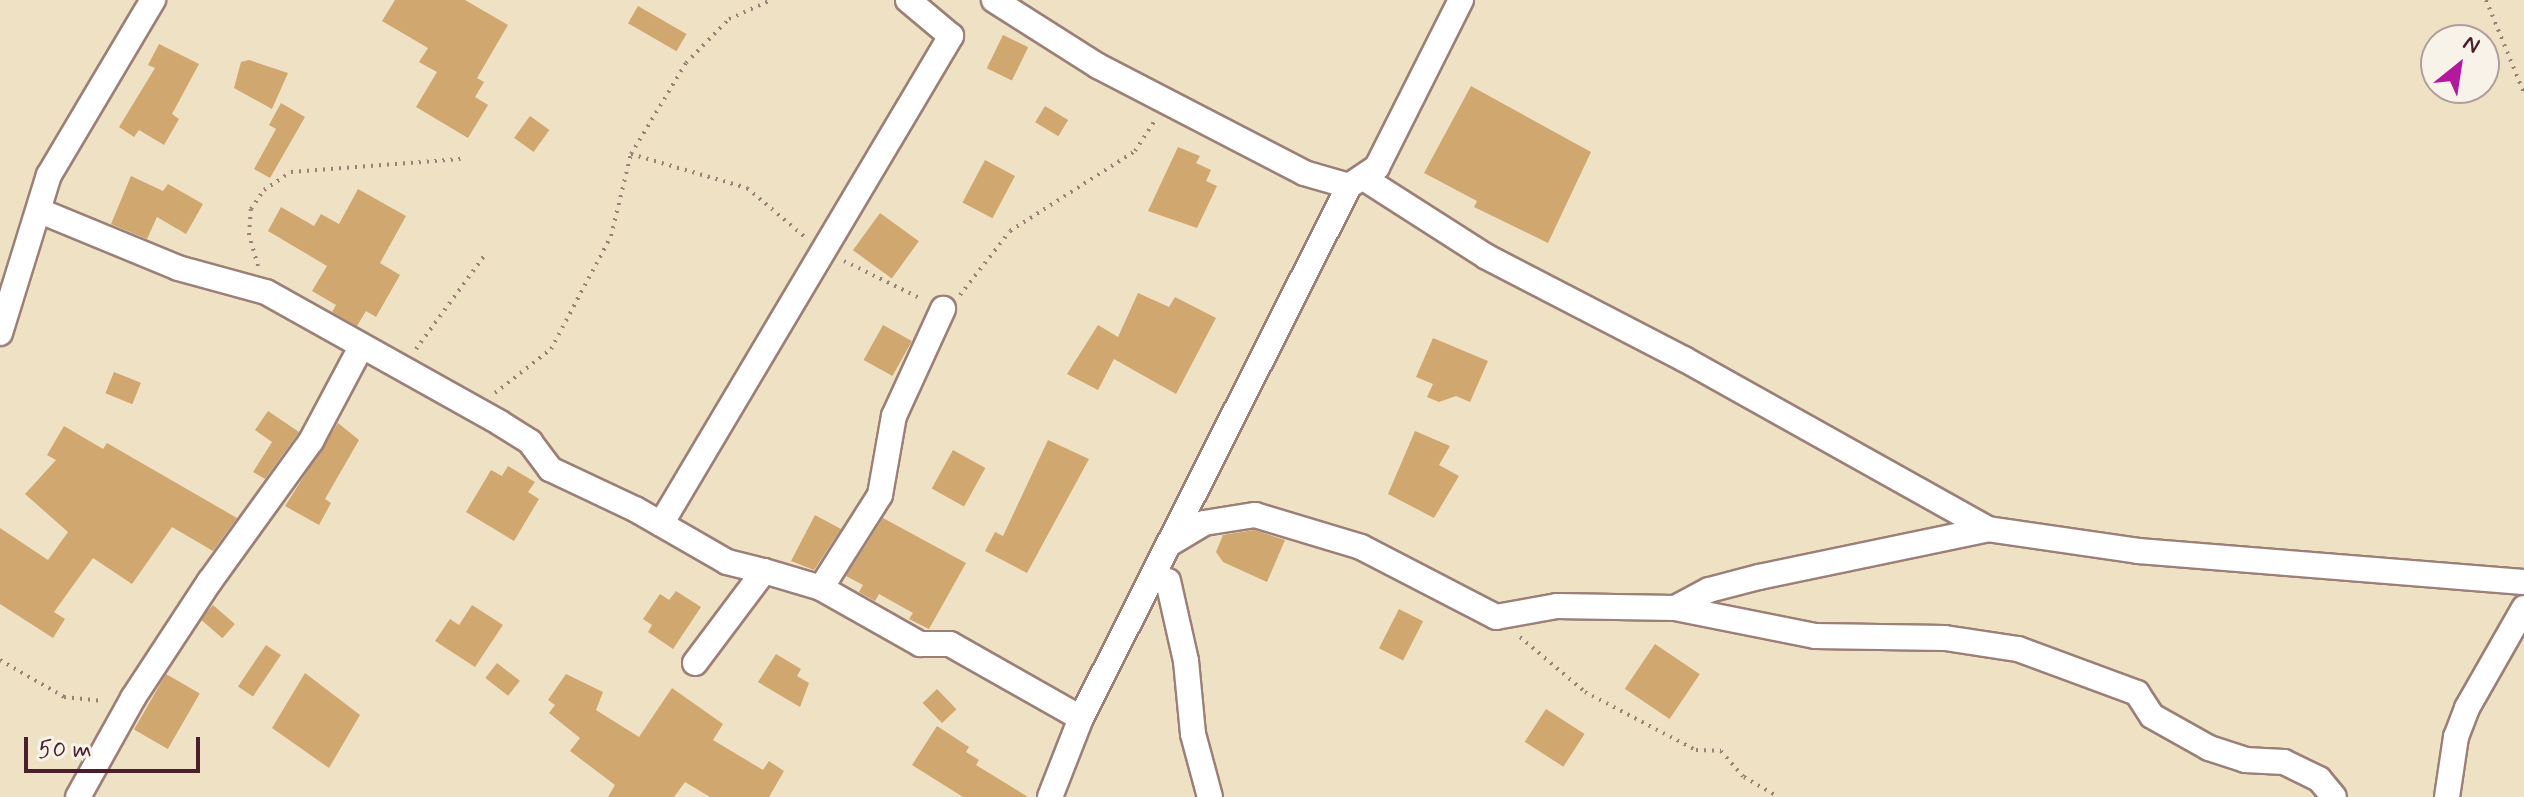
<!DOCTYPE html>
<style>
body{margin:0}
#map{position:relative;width:2524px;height:797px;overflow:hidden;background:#efe2c4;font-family:Mynerve,sans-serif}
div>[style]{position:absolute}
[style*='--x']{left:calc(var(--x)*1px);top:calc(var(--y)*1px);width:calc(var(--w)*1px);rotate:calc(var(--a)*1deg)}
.building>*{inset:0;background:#d0a76e;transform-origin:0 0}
.path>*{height:4px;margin-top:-2px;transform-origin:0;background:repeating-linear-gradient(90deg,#9c8078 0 2px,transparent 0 8px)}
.roads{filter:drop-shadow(2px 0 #9c8078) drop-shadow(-2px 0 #9c8078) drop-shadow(0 2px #9c8078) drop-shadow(0 -2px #9c8078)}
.minor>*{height:24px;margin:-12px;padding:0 12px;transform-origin:12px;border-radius:12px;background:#fff}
span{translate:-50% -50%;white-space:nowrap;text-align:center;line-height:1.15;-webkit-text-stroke:6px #f7f3e8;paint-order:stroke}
.north{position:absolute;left:2420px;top:24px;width:80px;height:80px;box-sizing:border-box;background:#f7f3e8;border:2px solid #b29e9c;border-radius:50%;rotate:30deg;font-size:22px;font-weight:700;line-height:32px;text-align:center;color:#4a1f2b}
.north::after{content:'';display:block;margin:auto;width:28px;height:36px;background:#b5179e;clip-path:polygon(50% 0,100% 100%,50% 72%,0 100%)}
.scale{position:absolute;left:24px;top:737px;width:176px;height:36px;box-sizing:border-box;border:4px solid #4a1f2b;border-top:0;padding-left:10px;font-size:24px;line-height:28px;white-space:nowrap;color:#4a1f2b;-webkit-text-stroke:6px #f7f3e8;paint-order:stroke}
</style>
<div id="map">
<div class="building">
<i style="clip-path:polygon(395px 0,465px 0,508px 25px,477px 78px,484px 82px,475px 97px,488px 105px,468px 138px,416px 107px,437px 72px,419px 62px,428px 48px,382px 21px)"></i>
<i style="left:638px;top:6px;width:56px;height:20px;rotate:30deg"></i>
<i style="left:1003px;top:35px;width:28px;height:37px;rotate:26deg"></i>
<i style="clip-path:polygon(159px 44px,199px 64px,172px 114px,179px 119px,164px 145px,139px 130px,134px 137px,119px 127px,155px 68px,148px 65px)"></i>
<i style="clip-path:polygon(249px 60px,288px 73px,272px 109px,234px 88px,241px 62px)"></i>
<i style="clip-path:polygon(1471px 86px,1591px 152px,1548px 243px,1474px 207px,1477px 201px,1424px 173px)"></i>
<i style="clip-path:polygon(281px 103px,305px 117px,270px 178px,254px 169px,276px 129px,269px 125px)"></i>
<i style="left:1045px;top:106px;width:27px;height:19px;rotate:31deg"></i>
<i style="left:530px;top:116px;width:24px;height:27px;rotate:36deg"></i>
<i style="clip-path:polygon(1178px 147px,1200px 156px,1196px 163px,1211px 170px,1206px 181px,1217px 186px,1197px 228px,1148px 211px)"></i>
<i style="left:985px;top:160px;width:34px;height:48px;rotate:28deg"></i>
<i style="clip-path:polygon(131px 176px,163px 191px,168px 184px,203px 204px,186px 234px,157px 217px,147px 239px,111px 224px)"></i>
<i style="clip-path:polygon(358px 189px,406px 216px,380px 263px,400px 275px,376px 317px,366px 311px,357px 326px,332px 312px,336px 305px,312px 291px,327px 266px,268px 231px,281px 207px,314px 226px,321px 214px,339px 224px)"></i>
<i style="left:880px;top:213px;width:48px;height:46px;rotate:36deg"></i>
<i style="clip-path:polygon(1138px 293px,1169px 307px,1175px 297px,1216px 318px,1176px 394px,1114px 359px,1098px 390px,1067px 374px,1098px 325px,1118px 337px)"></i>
<i style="left:883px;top:325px;width:33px;height:40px;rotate:29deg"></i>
<i style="clip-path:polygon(1433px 338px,1488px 361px,1470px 402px,1456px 396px,1439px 402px,1427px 397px,1433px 384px,1416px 377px)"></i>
<i style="left:114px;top:372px;width:29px;height:23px;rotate:22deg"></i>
<i style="clip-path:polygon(268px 411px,299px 432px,265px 479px,253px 472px,272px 442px,255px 430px)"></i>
<i style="clip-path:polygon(338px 423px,359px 440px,325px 499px,331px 503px,319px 525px,285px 506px)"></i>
<i style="clip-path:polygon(64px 426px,103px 449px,107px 443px,237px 518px,213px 551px,172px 527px,132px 584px,93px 558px,54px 612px,65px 619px,53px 638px,0 604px,0 528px,48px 560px,68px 532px,25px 494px,56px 460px,47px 455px)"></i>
<i style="clip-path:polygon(1415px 431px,1450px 446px,1439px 465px,1459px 476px,1434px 518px,1388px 494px)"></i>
<i style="clip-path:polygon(1048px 440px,1089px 459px,1027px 573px,985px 551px,995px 532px,1003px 536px)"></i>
<i style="left:953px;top:450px;width:37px;height:44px;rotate:29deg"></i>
<i style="clip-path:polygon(508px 466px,535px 482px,528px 492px,539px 499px,514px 541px,466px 512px,491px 470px,502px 476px)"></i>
<i style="clip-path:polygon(815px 515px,841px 529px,814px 570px,791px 561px)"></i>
<i style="clip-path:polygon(883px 518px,966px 563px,929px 629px,909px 619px,913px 613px,879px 594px,875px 601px,859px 592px,863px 585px,846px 576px)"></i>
<i style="clip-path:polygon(1254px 530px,1285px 540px,1267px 582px,1223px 562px,1216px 552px,1223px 535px)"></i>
<i style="clip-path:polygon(676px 591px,701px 607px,673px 649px,648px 632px,652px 625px,643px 619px,660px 594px,669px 600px)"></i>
<i style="left:213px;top:605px;width:29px;height:19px;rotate:41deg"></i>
<i style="clip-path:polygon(472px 605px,503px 625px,475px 667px,435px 641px,450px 619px,459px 625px)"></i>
<i style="left:1399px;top:609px;width:27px;height:44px;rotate:27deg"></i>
<i style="left:1655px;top:644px;width:54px;height:54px;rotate:34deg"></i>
<i style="left:266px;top:645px;width:18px;height:50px;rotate:34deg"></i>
<i style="clip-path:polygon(776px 654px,801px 669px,797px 676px,809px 683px,800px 707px,758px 682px)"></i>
<i style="left:497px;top:663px;width:29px;height:19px;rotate:38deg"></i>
<i style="clip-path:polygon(305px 673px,360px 715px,329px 768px,272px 728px)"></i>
<i style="left:166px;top:674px;width:39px;height:64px;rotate:30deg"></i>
<i style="clip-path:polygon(566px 674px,603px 692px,596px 710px,639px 737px,672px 688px,723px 724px,713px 740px,763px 770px,769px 761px,784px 771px,769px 797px,710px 797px,685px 782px,674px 797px,608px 797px,615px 785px,570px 751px,580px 738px,549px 713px,555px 705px,548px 700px)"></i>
<i style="left:937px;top:689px;width:28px;height:20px;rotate:46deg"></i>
<i style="left:1546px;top:709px;width:46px;height:39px;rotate:33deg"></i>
<i style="clip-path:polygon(937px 726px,969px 747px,966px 752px,979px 760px,976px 765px,1028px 797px,963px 797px,912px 765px)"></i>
</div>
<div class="path">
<i style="--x:2486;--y:0;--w:100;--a:67.8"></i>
<i style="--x:631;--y:154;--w:121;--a:16.3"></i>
<i style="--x:747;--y:188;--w:77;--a:40.3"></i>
<i style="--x:844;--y:261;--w:87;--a:26"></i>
<i style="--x:258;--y:266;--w:32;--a:-106"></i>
<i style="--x:249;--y:235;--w:26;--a:-86"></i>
<i style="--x:251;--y:209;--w:23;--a:-56"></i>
<i style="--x:264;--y:190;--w:32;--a:-34"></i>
<i style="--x:291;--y:172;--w:170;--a:-4.4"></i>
<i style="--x:960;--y:295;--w:81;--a:-52"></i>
<i style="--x:1010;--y:231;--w:148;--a:-32.6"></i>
<i style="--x:1135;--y:151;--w:37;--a:-57"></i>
<i style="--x:416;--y:349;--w:115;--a:-53.8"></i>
<i style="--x:495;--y:393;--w:71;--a:-38.2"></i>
<i style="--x:551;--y:349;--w:128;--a:-62"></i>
<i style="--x:611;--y:236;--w:84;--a:-76.3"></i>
<i style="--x:631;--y:154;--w:106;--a:-58.9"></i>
<i style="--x:686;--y:63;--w:62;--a:-45.7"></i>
<i style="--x:729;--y:19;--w:46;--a:-24.3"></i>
<i style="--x:1520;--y:637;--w:85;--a:40.2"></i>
<i style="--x:1585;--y:692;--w:125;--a:27.6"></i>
<i style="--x:1696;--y:750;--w:25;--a:2"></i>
<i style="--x:1721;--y:751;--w:35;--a:49"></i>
<i style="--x:1744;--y:777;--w:39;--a:30"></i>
<i style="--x:0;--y:660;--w:74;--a:30"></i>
<i style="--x:64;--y:697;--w:39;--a:6"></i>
</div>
<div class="roads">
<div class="minor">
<i style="--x:994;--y:0;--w:123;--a:32.4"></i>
<i style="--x:1098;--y:66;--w:232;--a:27.4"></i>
<i style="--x:1304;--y:173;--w:47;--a:16.1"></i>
<i style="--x:1349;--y:186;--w:34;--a:-34"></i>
<i style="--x:1377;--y:167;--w:187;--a:-63.3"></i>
<i style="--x:1365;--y:179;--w:145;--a:32.6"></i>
<i style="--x:1487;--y:257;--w:222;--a:27.4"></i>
<i style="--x:1684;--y:359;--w:348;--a:29.2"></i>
<i style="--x:1988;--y:529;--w:152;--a:8.3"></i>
<i style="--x:2138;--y:551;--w:387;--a:4.6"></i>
<i style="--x:40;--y:211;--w:149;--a:22.4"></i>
<i style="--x:178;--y:268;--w:91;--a:15.3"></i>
<i style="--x:266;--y:292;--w:268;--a:29.2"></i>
<i style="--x:500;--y:423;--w:36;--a:32"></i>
<i style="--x:530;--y:442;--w:34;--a:53"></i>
<i style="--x:550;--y:469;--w:94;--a:25.2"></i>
<i style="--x:635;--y:509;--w:106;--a:29.9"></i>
<i style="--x:727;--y:562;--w:38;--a:14"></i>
<i style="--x:0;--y:333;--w:165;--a:-72.8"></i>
<i style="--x:49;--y:175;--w:204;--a:-59.3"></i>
<i style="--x:661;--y:524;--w:568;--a:-59.28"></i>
<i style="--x:951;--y:36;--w:56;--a:-140.1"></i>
<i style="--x:1171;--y:543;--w:39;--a:-31"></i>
<i style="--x:1204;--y:523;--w:52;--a:-8.9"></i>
<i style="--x:1255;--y:515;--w:111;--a:16.8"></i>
<i style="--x:1361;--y:547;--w:152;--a:27.4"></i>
<i style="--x:1496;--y:617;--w:62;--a:-10.2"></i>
<i style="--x:1557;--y:606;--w:118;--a:1"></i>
<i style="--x:1675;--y:608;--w:143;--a:11.3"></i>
<i style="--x:1815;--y:636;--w:130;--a:0.9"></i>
<i style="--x:1945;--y:638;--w:74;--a:8.6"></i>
<i style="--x:2018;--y:649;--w:127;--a:20.3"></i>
<i style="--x:2137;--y:693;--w:27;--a:57"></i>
<i style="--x:2152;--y:716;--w:65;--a:29.3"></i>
<i style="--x:2209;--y:748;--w:38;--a:18"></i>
<i style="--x:2245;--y:760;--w:39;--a:3"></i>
<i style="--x:2284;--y:762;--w:39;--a:26"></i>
<i style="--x:2319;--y:779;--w:23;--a:50"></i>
<i style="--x:1168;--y:581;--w:82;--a:77.3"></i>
<i style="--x:1186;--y:661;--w:73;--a:84.5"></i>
<i style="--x:1193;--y:734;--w:65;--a:74.9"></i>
<i style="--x:821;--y:588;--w:114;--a:29.5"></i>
<i style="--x:920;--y:644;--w:30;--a:0"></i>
<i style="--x:950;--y:644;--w:150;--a:29.5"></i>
<i style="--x:1675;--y:608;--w:38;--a:-28"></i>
<i style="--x:1709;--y:590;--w:52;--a:-14.6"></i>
<i style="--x:1759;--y:577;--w:234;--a:-11.8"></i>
<i style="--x:695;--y:663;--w:115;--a:-53.1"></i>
<i style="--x:764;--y:571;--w:59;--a:16.6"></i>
<i style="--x:821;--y:588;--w:110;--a:-57.6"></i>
<i style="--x:880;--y:495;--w:80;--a:-80"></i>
<i style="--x:894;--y:416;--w:118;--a:-65.4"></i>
<i style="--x:78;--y:797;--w:113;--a:-60.9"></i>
<i style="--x:133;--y:698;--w:140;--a:-56.7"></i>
<i style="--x:210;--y:581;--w:173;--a:-54.2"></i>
<i style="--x:311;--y:441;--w:106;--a:-62"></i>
<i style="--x:1050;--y:797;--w:85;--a:-68.6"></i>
<i style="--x:1081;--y:718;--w:596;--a:-63.26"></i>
<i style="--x:2447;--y:797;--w:61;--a:-81.5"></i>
<i style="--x:2456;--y:737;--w:31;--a:-69"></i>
<i style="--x:2467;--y:708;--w:115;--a:-60.3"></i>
</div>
</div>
<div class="north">N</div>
<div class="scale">50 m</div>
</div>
